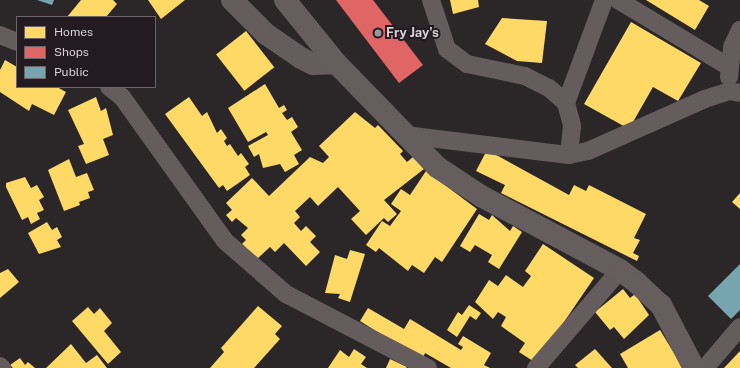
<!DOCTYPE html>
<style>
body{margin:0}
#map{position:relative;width:740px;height:368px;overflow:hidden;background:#2b2729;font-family:"Public Sans",sans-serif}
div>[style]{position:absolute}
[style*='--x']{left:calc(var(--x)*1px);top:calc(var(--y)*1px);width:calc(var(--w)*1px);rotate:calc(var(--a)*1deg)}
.homes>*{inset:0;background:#ffd966;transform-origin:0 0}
.shops>*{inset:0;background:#e06666}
.public>*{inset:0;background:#76a5af}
.minor>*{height:18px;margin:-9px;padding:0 9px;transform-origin:9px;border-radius:9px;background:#645c5d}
.tertiary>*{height:22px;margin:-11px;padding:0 11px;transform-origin:11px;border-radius:11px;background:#645c5d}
.primary>*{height:22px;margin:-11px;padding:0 11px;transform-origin:11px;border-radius:11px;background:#665d5e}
.dots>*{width:11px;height:11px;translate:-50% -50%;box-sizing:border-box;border:2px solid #231b20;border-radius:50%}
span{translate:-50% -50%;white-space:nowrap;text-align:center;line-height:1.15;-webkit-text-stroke:4px #231b20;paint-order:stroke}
.poi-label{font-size:13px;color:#d6d1d4;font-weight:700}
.left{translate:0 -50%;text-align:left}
.legend{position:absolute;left:16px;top:16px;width:140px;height:72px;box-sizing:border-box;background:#231b20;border:1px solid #6b6468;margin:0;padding:5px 7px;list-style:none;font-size:12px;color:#d6d1d4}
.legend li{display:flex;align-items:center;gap:8px;height:20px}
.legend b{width:20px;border:1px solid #6b6468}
</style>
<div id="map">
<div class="homes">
<i style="clip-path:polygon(81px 0,113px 0,117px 4px,106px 17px,67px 17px)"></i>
<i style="clip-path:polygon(148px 0,185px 0,161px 19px)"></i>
<i style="clip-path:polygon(450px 0,478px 0,479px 7px,453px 14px)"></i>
<i style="clip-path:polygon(646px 0,699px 0,709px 6px,695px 30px)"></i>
<i style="clip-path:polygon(502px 18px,547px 21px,542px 63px,517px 61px,485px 44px)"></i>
<i style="clip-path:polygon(631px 22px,701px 63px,678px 101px,653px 87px,629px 129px,584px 104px)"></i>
<i style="left:246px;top:31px;width:46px;height:38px;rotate:52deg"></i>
<i style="clip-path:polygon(5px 60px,17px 67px,17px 87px,57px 87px,66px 92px,54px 115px,32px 104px,29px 111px,0 92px,0 70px)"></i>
<i style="clip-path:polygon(265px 84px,279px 108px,284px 105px,287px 110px,282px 113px,287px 120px,292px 117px,298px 127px,291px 132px,302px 150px,294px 155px,299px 164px,285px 172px,280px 164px,263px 168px,259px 154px,254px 157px,248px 146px,268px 135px,266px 132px,248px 142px,228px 108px)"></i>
<i style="clip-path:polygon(96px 97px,101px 111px,106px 108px,113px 135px,103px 139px,109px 155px,86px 164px,78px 146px,84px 144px,68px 110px)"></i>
<i style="clip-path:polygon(189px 97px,202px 116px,207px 112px,217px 133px,221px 129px,227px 138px,224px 141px,227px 146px,230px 144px,238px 156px,241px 153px,249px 164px,245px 167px,250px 175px,227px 191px,223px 185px,219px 188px,165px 114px)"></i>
<i style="clip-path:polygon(355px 112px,375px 128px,378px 125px,403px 151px,400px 154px,407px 162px,413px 157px,424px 169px,384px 200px,397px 214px,388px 222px,384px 218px,366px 235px,351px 219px,360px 211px,338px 187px,318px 206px,310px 197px,295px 211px,300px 217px,294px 223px,301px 231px,306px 226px,316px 236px,310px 242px,320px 252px,306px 266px,284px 243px,275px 252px,270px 247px,257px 259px,242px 244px,246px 240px,241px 235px,248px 228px,236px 218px,232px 222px,226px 215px,232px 210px,226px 203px,252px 178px,269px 196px,310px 157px,323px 163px,329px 157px,319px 146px)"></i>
<i style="clip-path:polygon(487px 150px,569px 195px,574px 185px,586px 191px,589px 185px,646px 214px,634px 238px,640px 240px,633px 253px,639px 256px,637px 261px,501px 193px,505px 185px,476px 171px)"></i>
<i style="clip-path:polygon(69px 159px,76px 177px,87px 173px,94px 190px,88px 192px,90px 198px,79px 202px,80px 205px,64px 211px,48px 170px)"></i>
<i style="clip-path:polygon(426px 171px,477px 209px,442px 262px,435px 257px,424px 273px,412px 265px,408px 271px,379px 248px,376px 252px,366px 245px,382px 221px,390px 226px,401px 211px,391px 204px,401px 189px,410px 195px)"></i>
<i style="clip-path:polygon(25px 177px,31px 188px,37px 185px,44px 197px,39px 200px,44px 210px,37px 213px,40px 219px,31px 224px,28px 217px,22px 220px,6px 187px,6px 183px)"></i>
<i style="clip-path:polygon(740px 193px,740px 209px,732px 202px)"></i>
<i style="clip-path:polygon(479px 214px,489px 220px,492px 215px,510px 231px,513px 226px,522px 232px,499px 269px,488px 262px,492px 255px,475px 245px,470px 252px,460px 246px)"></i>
<i style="clip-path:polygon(47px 222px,52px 230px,57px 227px,62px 237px,57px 240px,61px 247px,39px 254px,28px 233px)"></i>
<i style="clip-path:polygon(543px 244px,594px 278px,536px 363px,519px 352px,525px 343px,501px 326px,506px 317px,498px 312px,493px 319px,475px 302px,489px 280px,498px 286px,506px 275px,523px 287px,531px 276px,525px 271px)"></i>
<i style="clip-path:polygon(350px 250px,365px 254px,350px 302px,338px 298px,340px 294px,325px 293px,335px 255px,347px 259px)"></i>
<i style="clip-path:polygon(8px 269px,19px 282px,0 298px,0 273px)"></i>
<i style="clip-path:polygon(623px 289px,630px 298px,635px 294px,649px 315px,624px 339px,614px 327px,610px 330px,595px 312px)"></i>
<i style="clip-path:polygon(469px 305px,481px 313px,476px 320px,470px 316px,457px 337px,447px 330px,458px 312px,462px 315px)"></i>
<i style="clip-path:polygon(258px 306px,282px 326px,275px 334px,280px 339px,254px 368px,210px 368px,224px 352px,221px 348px)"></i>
<i style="clip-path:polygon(88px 307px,94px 314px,100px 308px,112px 323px,104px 331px,121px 352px,108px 364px,72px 321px)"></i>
<i style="clip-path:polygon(368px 308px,404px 329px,410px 319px,461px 350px,463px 347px,458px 344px,463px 336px,491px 353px,484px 365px,490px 368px,451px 368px,425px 353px,422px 360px,360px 321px)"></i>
<i style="clip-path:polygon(660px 330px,683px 368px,628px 368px,620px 354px)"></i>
<i style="clip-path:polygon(71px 344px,86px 363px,97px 355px,107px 368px,46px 368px)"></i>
<i style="clip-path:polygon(354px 349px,366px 357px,361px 364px,367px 368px,328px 368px,340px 350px,349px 357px)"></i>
<i style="clip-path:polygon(595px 349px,612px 368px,578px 368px,575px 365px)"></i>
<i style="clip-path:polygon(740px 351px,740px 368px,724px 368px)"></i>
<i style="clip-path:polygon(20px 358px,25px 365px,28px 362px,35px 368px,13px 368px,10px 365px)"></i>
<i style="clip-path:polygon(390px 359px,407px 367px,406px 368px,386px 368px)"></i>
</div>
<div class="shops">
<i style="clip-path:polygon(336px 0,373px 0,423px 65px,399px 83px)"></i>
</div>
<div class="public">
<i style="clip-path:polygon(37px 0,54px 0,52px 5px)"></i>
<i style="clip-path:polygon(740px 264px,740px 310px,731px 319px,708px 296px)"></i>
</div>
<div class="minor">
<i style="--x:431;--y:0;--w:52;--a:71.9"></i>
<i style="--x:447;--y:49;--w:25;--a:37"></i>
<i style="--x:467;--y:64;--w:59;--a:11.7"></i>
<i style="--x:525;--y:76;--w:27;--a:27"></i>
<i style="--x:549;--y:88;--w:23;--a:41"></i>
<i style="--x:566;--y:103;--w:24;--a:75"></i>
<i style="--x:572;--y:126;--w:29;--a:96"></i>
<i style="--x:618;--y:0;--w:130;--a:31.1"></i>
<i style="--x:0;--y:35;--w:18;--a:22"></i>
<i style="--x:729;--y:77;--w:30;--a:-84"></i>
<i style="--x:732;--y:47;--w:19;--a:-65"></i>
<i style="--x:109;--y:87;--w:16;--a:38"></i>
<i style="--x:122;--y:97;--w:177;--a:54.4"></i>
<i style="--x:225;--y:241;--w:81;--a:41"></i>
<i style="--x:286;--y:294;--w:160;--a:27.5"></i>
<i style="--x:566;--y:103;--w:110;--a:-69.7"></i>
<i style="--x:405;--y:135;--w:165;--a:7"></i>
<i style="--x:569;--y:155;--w:19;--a:-12"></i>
<i style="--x:588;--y:151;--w:128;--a:-24"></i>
<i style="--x:705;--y:99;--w:25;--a:-18"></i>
<i style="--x:729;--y:91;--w:11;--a:10"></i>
<i style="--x:0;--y:366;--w:3;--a:45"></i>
<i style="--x:536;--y:368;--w:129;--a:-49.4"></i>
<i style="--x:705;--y:368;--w:54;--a:-49.5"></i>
</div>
<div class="tertiary">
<i style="--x:232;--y:0;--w:48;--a:45"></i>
<i style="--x:266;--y:34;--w:42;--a:34.4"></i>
<i style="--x:301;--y:58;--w:13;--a:27"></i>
<i style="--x:313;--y:64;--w:23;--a:-2"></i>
</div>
<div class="primary">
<i style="--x:285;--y:0;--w:81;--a:51"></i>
<i style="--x:336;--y:63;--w:145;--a:45.8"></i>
<i style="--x:437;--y:167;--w:53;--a:33.4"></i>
<i style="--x:481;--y:196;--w:157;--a:28"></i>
<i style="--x:620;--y:270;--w:21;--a:37"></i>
<i style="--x:637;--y:283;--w:33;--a:43"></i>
<i style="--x:661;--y:305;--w:71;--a:62.4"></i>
</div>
<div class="dots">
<i style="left:378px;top:33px;background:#9a9698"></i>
</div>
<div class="poi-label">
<span class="left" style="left:386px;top:33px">Fry Jay's</span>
</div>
<ul class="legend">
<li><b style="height:11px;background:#ffd966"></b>Homes</li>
<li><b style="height:11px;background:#e06666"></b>Shops</li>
<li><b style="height:11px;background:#76a5af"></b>Public</li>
</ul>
</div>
